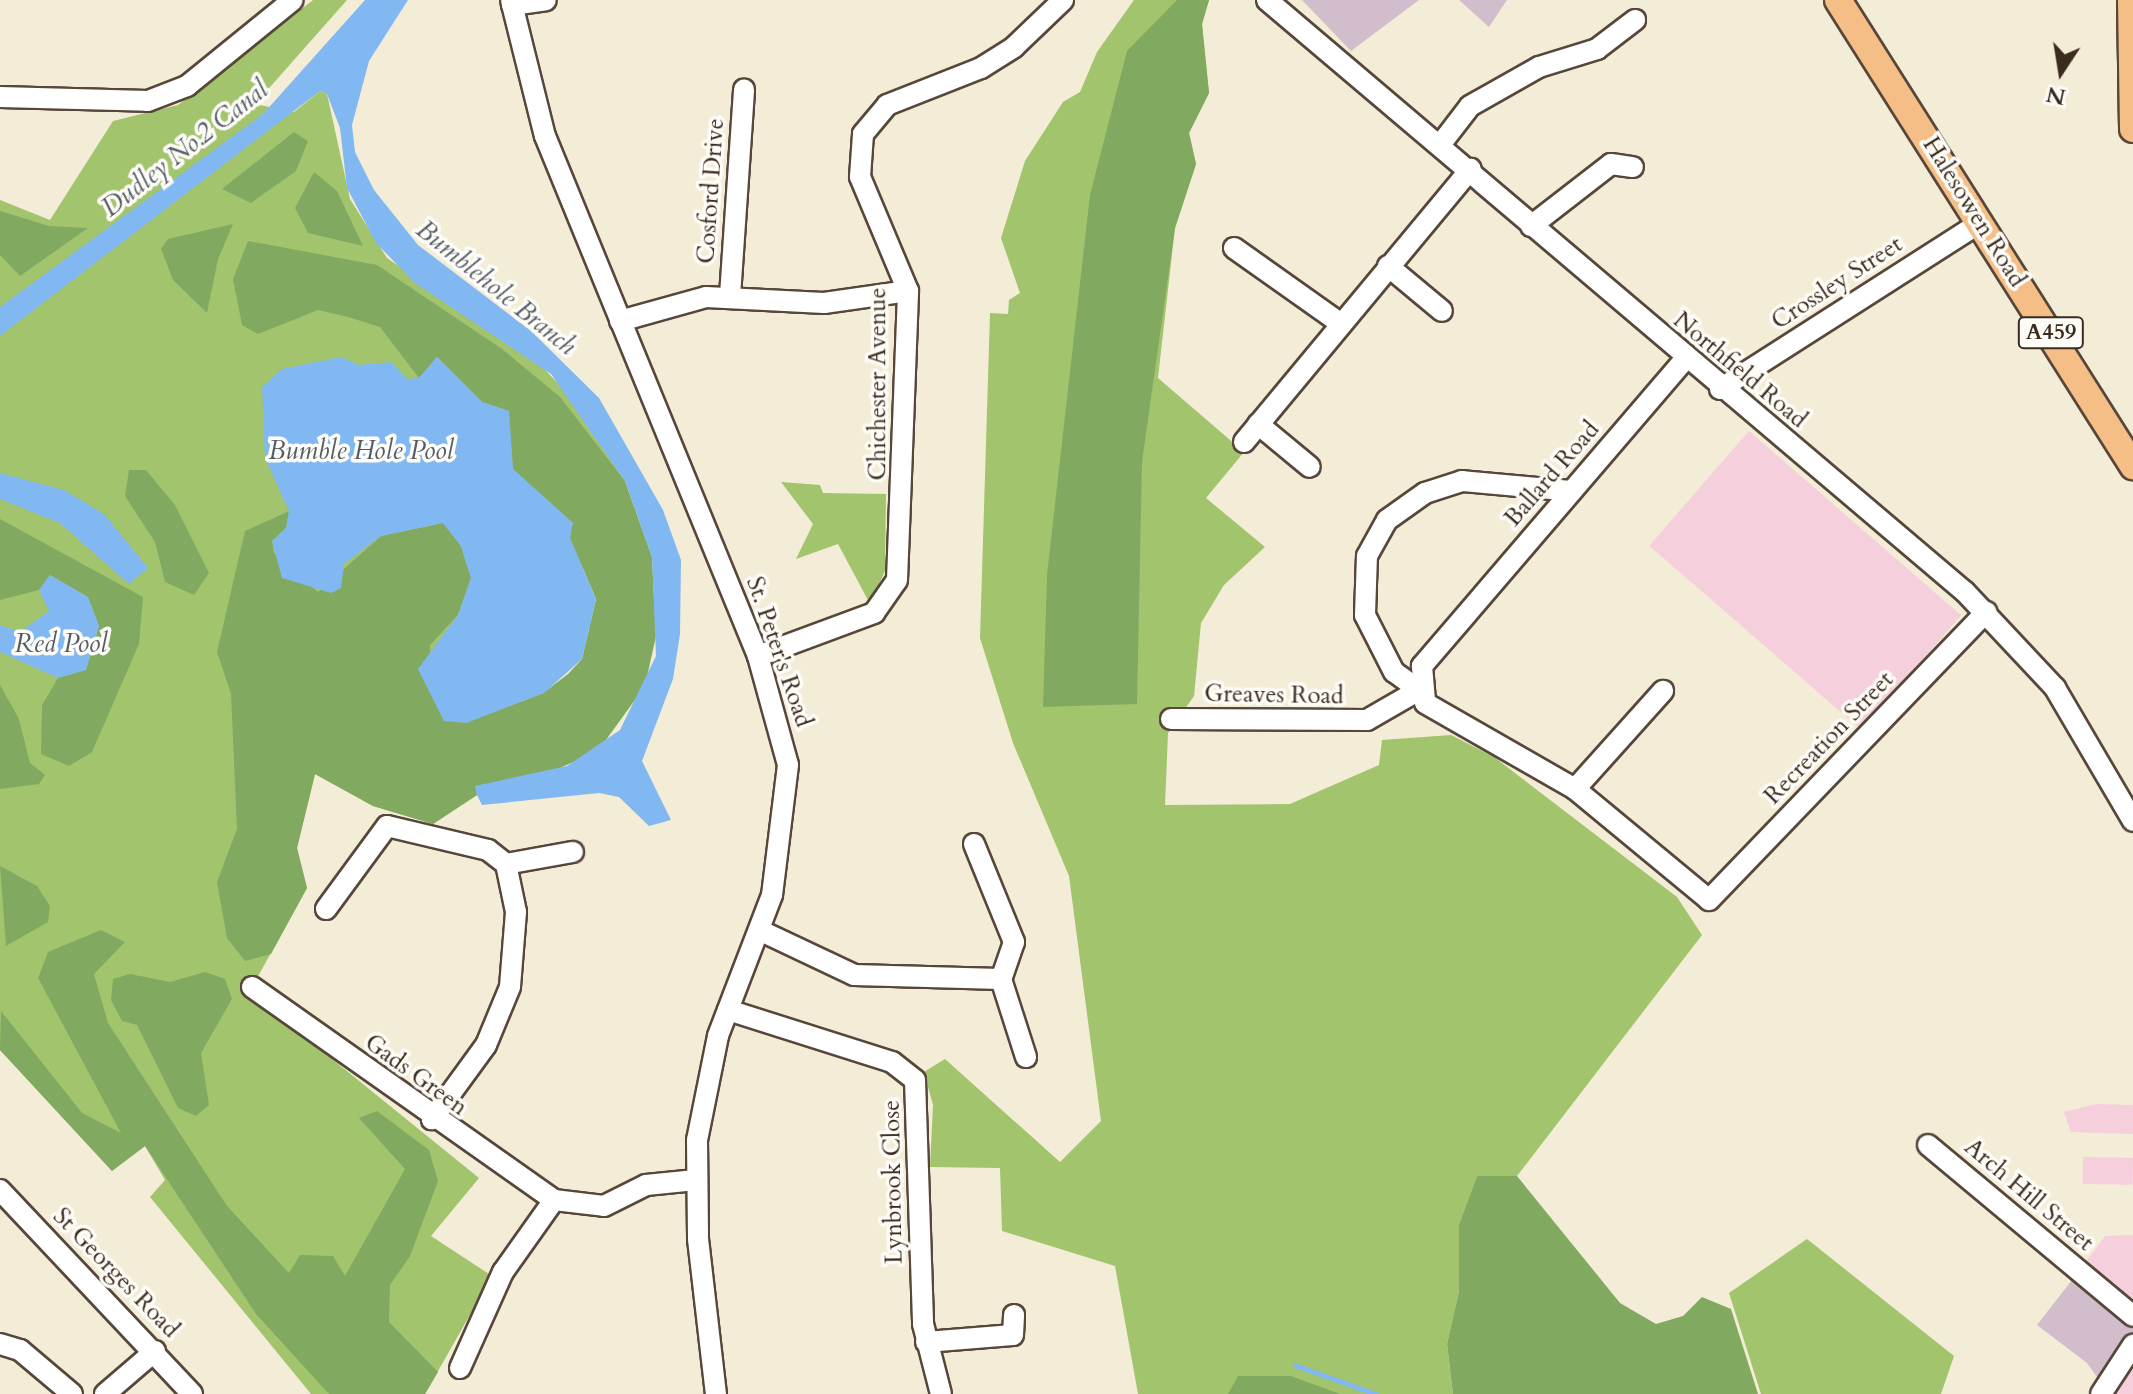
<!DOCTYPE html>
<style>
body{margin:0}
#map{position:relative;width:2133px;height:1394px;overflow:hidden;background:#f3ecd7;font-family:Cardo,serif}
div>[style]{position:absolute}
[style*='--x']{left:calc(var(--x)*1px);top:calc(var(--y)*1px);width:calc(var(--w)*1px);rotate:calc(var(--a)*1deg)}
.built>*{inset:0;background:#f5cfdb;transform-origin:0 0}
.industrial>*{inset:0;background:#d1bdcc}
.green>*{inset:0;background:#a2c46d}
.forest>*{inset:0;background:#81aa60}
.water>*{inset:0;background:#82b8f1}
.stream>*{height:5px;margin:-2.5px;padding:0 2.5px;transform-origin:2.5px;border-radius:2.5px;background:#82b8f1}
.roads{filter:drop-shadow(2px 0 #57473a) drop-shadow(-2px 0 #57473a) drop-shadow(0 2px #57473a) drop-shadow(0 -2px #57473a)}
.minor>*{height:20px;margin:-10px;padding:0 10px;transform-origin:10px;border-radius:10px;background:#fff}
.major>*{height:26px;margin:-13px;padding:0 13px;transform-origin:13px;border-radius:13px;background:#f6be87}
span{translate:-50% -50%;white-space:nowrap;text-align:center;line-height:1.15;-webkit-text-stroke:7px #fdfcf7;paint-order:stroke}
.shield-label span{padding:2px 6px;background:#fdfcf7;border:2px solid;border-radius:6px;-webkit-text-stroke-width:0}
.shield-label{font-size:22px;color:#3b2a1e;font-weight:700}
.street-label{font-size:24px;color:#3b2a1e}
.water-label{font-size:26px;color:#545c68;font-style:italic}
.north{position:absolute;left:2021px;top:32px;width:80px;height:80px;-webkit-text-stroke:6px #fdfcf7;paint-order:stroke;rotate:192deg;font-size:22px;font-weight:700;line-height:32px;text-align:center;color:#3b2a1e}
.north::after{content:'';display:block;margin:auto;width:28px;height:36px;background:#3b2a1e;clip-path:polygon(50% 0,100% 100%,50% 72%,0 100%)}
</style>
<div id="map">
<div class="built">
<i style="left:1749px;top:431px;width:281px;height:152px;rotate:41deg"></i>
<i style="clip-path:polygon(2096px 1104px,2133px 1105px,2133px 1134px,2071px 1132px,2064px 1112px)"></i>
<i style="left:2083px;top:1157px;width:50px;height:27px;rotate:1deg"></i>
<i style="clip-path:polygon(2133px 1235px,2133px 1316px,2079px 1271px,2105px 1236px)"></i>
<i style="clip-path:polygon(2133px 1364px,2133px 1394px,2101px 1394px,2105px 1388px)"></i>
</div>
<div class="industrial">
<i style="clip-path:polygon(1302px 0,1419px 0,1351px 51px)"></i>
<i style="clip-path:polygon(1459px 0,1507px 0,1489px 27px)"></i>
<i style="clip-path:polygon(2079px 1271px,2133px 1316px,2133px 1364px,2105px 1388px,2087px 1363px,2037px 1325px)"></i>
</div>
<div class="green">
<i style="clip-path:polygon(313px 0,347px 0,255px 104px,294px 112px,320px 91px,327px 94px,350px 199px,387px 258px,533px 357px,568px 394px,625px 481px,477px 795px,433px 824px,373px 806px,315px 774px,297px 848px,307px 888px,252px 987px,253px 995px,479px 1178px,431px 1236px,492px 1276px,425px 1394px,311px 1394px,150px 1197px,165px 1180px,145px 1146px,112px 1171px,0 1050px,0 200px,50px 220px,113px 121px,178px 105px)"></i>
<i style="clip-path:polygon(1134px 0,1209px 0,1202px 24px,1209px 93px,1189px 133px,1196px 164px,1175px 228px,1158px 378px,1244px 452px,1206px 498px,1265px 547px,1224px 585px,1201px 623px,1194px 696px,1168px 733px,1165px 805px,1290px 804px,1379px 765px,1382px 740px,1451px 735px,1494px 757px,1677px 897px,1702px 935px,1517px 1176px,1477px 1176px,1459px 1226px,1459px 1291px,1447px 1344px,1453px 1394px,1138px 1394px,1115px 1266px,1002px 1231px,1000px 1168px,930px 1167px,933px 1105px,924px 1072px,945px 1059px,1060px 1162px,1101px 1121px,1069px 876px,1013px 743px,980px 638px,990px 313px,1008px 314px,1009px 300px,1020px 293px,1001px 238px,1025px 161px,1063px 102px,1080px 92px,1097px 52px)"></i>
<i style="clip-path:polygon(781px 482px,820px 485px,823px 493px,886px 494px,885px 571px,870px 604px,838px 544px,796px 559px,813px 524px)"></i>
<i style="clip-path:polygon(1807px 1239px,1954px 1356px,1941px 1394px,1761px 1394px,1729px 1293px)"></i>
</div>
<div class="forest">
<i style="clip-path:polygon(1177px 0,1209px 0,1202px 24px,1209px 93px,1189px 133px,1196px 164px,1175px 228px,1142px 462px,1137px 704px,1043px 707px,1047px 575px,1090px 195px,1127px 51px)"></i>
<i style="clip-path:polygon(294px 132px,308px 141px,296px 171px,251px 203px,222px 189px)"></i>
<i style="clip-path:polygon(314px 172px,337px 191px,363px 246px,308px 233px,295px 208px)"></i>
<i style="clip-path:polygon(0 211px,49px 226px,88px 228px,20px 276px,0 255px)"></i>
<i style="clip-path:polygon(233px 224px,218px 259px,207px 313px,173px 280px,161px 249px,168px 239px)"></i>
<i style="clip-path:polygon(248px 241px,377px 265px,502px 349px,560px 397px,625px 481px,652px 557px,656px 636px,645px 686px,598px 751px,542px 776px,475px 786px,477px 795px,433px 824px,373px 806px,315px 774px,297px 848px,307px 888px,271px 954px,245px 961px,227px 938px,217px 882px,237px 829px,231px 694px,217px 652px,245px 531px,289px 511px,286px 528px,272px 541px,274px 553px,318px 592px,381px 536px,443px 523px,461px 546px,471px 578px,458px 615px,430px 645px,430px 692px,466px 723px,543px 693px,568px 674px,582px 659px,596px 599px,570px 538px,572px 523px,513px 469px,508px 411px,482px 402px,437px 357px,419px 378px,380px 327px,348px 317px,318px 310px,258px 334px,242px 325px,233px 279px)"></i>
<i style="clip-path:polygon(129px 470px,146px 470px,175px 505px,209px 573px,194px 595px,165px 582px,155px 542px,125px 496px)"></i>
<i style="clip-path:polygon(0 519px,143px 597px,139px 644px,92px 752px,69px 766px,41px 754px,42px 705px,58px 678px,86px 670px,99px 626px,88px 597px,50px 575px,39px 590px,0 600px)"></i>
<i style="clip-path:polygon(0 685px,19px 719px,30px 763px,45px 775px,39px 784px,0 789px)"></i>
<i style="clip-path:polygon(0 866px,37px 886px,50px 906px,48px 922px,6px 946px)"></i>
<i style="clip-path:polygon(101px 930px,125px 942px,94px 974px,108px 1023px,227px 1206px,289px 1273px,300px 1255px,333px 1256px,345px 1276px,405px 1169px,359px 1118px,377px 1111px,429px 1150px,438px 1181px,410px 1256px,390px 1285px,389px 1322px,438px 1372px,425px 1394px,329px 1394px,256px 1314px,145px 1146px,112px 1171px,0 1050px,1px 1011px,82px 1113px,121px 1133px,38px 978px,48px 952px)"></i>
<i style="clip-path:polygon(205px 972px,225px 979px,232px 999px,201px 1053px,209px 1105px,196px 1116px,178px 1108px,137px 1025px,122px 1021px,111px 1000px,113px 979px,130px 974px,170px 982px)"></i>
<i style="clip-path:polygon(1477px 1176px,1517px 1176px,1620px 1303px,1656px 1324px,1683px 1316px,1702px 1297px,1731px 1309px,1758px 1394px,1453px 1394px,1447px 1344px,1459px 1291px,1459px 1225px)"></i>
<i style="clip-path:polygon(1238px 1376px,1291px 1376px,1340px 1394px,1228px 1394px)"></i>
</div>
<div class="water">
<i style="clip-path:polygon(365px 0,408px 0,369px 61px,352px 125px,355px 152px,374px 190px,418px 245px,531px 331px,599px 398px,663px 510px,681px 560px,680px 634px,673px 679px,642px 761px,671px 820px,649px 826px,619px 797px,599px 793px,482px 805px,477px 795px,475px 786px,567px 766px,620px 730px,656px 656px,652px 557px,625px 481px,551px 374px,415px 283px,376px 243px,347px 188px,340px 128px,327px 94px,320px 91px,0 336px,0 307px,263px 114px)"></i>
<i style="clip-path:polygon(341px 357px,359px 365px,391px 362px,407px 379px,419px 378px,437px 357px,482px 402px,509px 411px,513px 469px,573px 523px,570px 538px,596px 599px,582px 659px,544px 693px,466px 723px,444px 721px,418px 669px,458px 615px,471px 578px,461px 546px,443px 523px,381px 536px,344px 564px,341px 588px,331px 593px,282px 578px,272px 541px,286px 528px,289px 511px,265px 458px,262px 387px,282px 369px)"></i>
<i style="clip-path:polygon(0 473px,64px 490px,104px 514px,148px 568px,129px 584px,60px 523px,0 499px)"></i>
<i style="clip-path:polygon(50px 575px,88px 597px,99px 626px,86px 670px,58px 678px,0 652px,0 625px,20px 632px,49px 611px,39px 590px)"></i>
</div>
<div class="stream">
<i style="--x:1295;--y:1365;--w:86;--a:19.7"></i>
</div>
<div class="roads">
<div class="minor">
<i style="--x:511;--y:0;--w:140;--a:76"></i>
<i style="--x:545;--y:136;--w:562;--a:67.73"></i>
<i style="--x:758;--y:656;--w:113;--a:74.6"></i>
<i style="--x:788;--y:765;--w:131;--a:97"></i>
<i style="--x:772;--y:895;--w:151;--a:111"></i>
<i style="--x:718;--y:1036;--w:106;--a:101.4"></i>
<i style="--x:697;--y:1140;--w:99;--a:89.4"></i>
<i style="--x:698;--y:1239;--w:156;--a:83.4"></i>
<i style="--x:1267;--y:0;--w:915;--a:40.3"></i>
<i style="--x:1965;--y:592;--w:132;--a:46.8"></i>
<i style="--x:2055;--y:688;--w:154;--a:59.6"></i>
<i style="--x:512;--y:5;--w:34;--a:-8"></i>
<i style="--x:0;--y:97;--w:148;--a:1.5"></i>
<i style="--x:148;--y:101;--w:42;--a:-21"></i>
<i style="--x:187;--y:86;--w:136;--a:-39.1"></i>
<i style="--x:1440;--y:145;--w:49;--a:-52.4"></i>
<i style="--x:1470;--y:106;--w:79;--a:-29.5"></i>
<i style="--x:1539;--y:67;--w:61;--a:-17.2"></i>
<i style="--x:1597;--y:49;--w:48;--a:-37.3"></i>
<i style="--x:1531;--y:226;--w:101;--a:-37.8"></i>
<i style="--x:1611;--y:164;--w:22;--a:8"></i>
<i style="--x:1234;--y:248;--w:130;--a:35.3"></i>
<i style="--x:1388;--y:266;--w:70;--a:39.8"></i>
<i style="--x:730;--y:296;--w:207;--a:-86.1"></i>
<i style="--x:620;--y:321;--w:89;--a:-15.6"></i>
<i style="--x:706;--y:297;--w:118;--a:2.9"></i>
<i style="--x:824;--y:303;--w:85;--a:-8.1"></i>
<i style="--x:1686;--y:358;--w:406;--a:130.6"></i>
<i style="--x:1422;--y:666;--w:37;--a:85"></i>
<i style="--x:1425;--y:703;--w:173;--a:29.8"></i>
<i style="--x:1575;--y:789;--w:174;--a:39.6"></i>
<i style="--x:1709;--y:900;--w:400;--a:-46.1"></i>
<i style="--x:1720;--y:389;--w:310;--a:-32.6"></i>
<i style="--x:1258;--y:424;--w:67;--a:39.6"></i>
<i style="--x:1244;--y:442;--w:355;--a:-50.3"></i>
<i style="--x:758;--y:656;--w:124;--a:-20.3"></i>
<i style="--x:874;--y:613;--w:40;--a:-55.1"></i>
<i style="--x:897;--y:580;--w:289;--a:-87.8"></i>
<i style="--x:908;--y:291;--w:124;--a:-112.8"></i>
<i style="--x:860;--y:177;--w:43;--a:-86"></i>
<i style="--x:863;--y:134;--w:38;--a:-50"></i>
<i style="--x:887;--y:105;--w:101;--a:-21.5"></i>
<i style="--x:981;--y:68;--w:39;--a:-32"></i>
<i style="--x:1014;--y:47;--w:68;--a:-43.8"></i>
<i style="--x:1419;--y:690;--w:31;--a:-144"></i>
<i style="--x:1394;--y:672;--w:64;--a:-117"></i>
<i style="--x:1365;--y:615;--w:59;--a:-88.1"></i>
<i style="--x:1367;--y:556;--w:41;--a:-60.9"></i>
<i style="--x:1387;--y:520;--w:47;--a:-35.4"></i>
<i style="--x:1425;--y:493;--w:39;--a:-18"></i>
<i style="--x:1462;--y:481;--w:110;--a:5.2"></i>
<i style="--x:1171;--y:719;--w:196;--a:0.3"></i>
<i style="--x:1367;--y:720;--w:60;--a:-30"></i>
<i style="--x:1575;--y:789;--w:132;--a:-48.1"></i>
<i style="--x:974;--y:844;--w:106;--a:67.8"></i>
<i style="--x:1014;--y:942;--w:39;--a:109"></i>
<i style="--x:1001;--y:979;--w:82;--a:72.2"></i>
<i style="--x:506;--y:864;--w:68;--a:-10.2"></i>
<i style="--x:326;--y:909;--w:103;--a:-53.7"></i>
<i style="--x:387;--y:826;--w:104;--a:13.4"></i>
<i style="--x:488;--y:850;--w:23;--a:38"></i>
<i style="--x:506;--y:864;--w:49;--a:78.2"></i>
<i style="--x:516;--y:912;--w:75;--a:94.6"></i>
<i style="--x:510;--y:987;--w:63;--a:112.5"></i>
<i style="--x:486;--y:1045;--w:92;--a:126.1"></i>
<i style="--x:759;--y:930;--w:105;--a:25.3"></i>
<i style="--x:854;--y:975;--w:147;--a:1.6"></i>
<i style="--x:252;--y:987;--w:370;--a:35.2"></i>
<i style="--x:554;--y:1200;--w:50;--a:6.8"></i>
<i style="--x:604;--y:1206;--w:47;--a:-26.6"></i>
<i style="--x:646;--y:1185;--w:50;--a:-5.7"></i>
<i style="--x:728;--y:1010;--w:172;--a:17.6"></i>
<i style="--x:892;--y:1062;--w:29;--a:38"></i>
<i style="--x:915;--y:1080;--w:244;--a:88.1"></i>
<i style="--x:923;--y:1324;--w:72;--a:75.6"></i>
<i style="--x:1928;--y:1145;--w:267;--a:39.8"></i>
<i style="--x:0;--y:1190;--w:280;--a:46.7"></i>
<i style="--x:926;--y:1342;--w:87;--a:-4.6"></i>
<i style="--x:1013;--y:1335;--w:20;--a:-87"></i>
<i style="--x:0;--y:1344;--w:21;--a:17"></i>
<i style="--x:20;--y:1350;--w:68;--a:40.2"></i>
<i style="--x:460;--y:1368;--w:105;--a:-65.9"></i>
<i style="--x:503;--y:1272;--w:88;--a:-54.7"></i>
<i style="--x:105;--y:1394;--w:66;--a:-40.7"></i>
<i style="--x:2101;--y:1394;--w:59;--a:-56.9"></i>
</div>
<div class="major">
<i style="--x:1838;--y:0;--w:552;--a:57.66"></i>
<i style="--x:2131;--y:0;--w:129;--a:89.1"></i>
</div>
</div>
<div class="shield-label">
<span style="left:2051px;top:333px">A459</span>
</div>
<div class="street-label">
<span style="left:711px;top:191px;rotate:-86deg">Cosford Drive</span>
<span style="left:1974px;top:212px;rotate:58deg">Halesowen Road</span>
<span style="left:1837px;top:283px;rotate:-33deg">Crossley Street</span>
<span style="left:1740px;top:370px;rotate:40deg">Northfield Road</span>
<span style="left:878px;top:384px;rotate:-90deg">Chichester Avenue</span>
<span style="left:1552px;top:474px;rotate:-49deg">Ballard Road</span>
<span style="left:779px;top:652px;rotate:71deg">St. Peter's Road</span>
<span style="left:1274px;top:695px;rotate:1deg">Greaves Road</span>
<span style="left:1829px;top:738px;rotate:-46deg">Recreation Street</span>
<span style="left:416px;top:1075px;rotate:36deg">Gads Green</span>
<span style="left:893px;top:1182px;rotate:-91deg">Lynbrook Close</span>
<span style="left:2029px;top:1195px;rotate:40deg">Arch Hill Street</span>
<span style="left:116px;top:1273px;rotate:46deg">St Georges Road</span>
</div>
<div class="water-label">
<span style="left:185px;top:149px;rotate:-38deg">Dudley No.2 Canal</span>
<span style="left:496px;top:288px;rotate:39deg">Bumblehole Branch</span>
<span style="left:361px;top:451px">Bumble Hole Pool</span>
<span style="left:61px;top:644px">Red Pool</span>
</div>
<div class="north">N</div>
</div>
